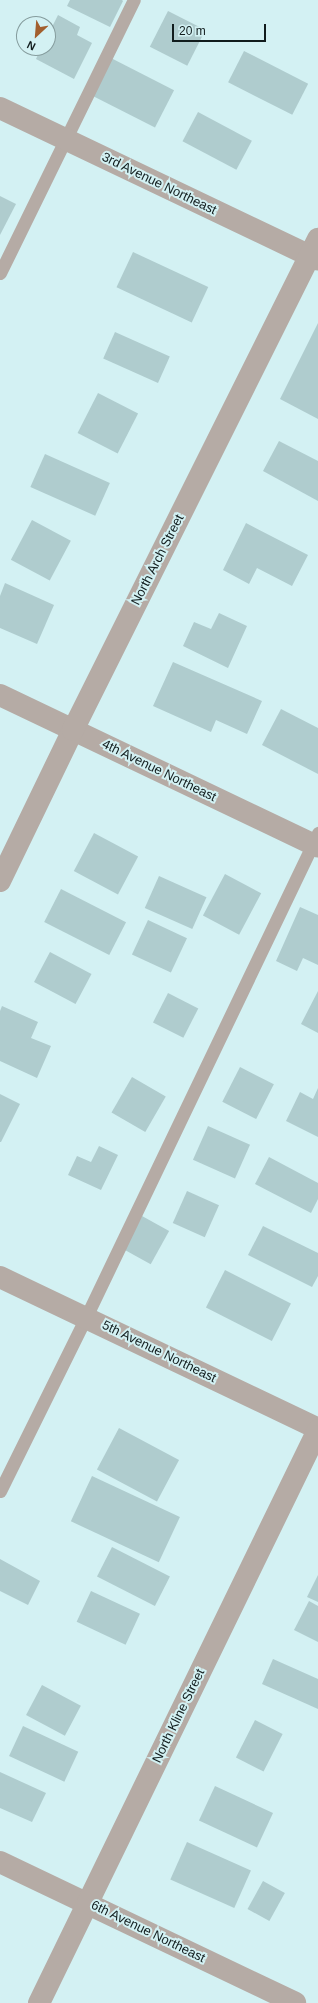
<!DOCTYPE html>
<style>
body{margin:0}
#map{position:relative;width:318px;height:2003px;overflow:hidden;background:#d3f1f3;font-family:Arial,sans-serif}
div>[style]{position:absolute}
[style*='--x']{left:calc(var(--x)*1px);top:calc(var(--y)*1px);width:calc(var(--w)*1px);rotate:calc(var(--a)*1deg)}
.building>*{inset:0;background:#afccce;transform-origin:0 0}
.service>*{height:13px;margin:-6.5px;padding:0 6.5px;transform-origin:6.5px;border-radius:6.5px;background:#b5aba5}
.minor>*{height:22px;margin:-11px;padding:0 11px;transform-origin:11px;border-radius:11px;background:#b5aba5}
span{translate:-50% -50%;white-space:nowrap;text-align:center;line-height:1.15;-webkit-text-stroke:4px #d3f1f3;paint-order:stroke}
.street-label{font-size:13px;color:#111c1d}
.north{position:absolute;left:16px;top:16px;width:40px;height:40px;box-sizing:border-box;background:#d3f1f3;border:1px solid #859c9d;border-radius:50%;rotate:206deg;font-size:11px;font-weight:700;line-height:16px;text-align:center;color:#111c1d}
.north::after{content:'';display:block;margin:auto;width:14px;height:18px;background:#a25f2e;clip-path:polygon(50% 0,100% 100%,50% 72%,0 100%)}
.scale{position:absolute;left:172px;top:24px;width:94px;height:18px;box-sizing:border-box;border:2px solid #111c1d;border-top:0;padding-left:5px;font-size:12px;line-height:14px;white-space:nowrap;color:#111c1d;-webkit-text-stroke:3px #d3f1f3;paint-order:stroke}
</style>
<div id="map">
<div class="building">
<i style="clip-path:polygon(70px 0,122px 0,123px 1px,110px 27px,67px 6px)"></i>
<i style="left:168px;top:11px;width:42px;height:40px;rotate:27deg"></i>
<i style="clip-path:polygon(58px 15px,80px 27px,77px 35px,92px 43px,74px 79px,36px 59px,41px 48px,48px 48px,48px 35px)"></i>
<i style="left:244px;top:51px;width:72px;height:35px;rotate:27deg"></i>
<i style="left:109px;top:57px;width:73px;height:42px;rotate:27deg"></i>
<i style="left:198px;top:112px;width:61px;height:33px;rotate:28deg"></i>
<i style="clip-path:polygon(0 196px,16px 204px,0 235px)"></i>
<i style="left:133px;top:252px;width:83px;height:39px;rotate:25deg"></i>
<i style="clip-path:polygon(318px 323px,318px 419px,280px 399px)"></i>
<i style="left:115px;top:332px;width:60px;height:29px;rotate:24deg"></i>
<i style="left:98px;top:393px;width:45px;height:45px;rotate:27deg"></i>
<i style="clip-path:polygon(279px 441px,318px 461px,318px 501px,263px 471px)"></i>
<i style="left:45px;top:454px;width:71px;height:36px;rotate:24deg"></i>
<i style="left:32px;top:520px;width:44px;height:45px;rotate:28deg"></i>
<i style="clip-path:polygon(246px 523px,308px 555px,292px 586px,257px 568px,249px 584px,223px 570px)"></i>
<i style="clip-path:polygon(5px 583px,54px 605px,37px 644px,0 628px,0 596px)"></i>
<i style="clip-path:polygon(219px 613px,247px 626px,228px 668px,183px 646px,194px 622px,211px 629px)"></i>
<i style="clip-path:polygon(173px 662px,262px 701px,247px 734px,216px 720px,211px 732px,153px 706px)"></i>
<i style="clip-path:polygon(281px 709px,318px 728px,318px 774px,262px 745px)"></i>
<i style="left:94px;top:833px;width:50px;height:43px;rotate:28deg"></i>
<i style="left:225px;top:874px;width:41px;height:47px;rotate:28deg"></i>
<i style="left:159px;top:876px;width:52px;height:35px;rotate:24deg"></i>
<i style="left:61px;top:889px;width:73px;height:37px;rotate:27deg"></i>
<i style="clip-path:polygon(300px 907px,318px 915px,318px 965px,303px 958px,297px 971px,276px 961px)"></i>
<i style="left:148px;top:920px;width:43px;height:38px;rotate:25deg"></i>
<i style="left:50px;top:952px;width:47px;height:34px;rotate:28deg"></i>
<i style="clip-path:polygon(318px 991px,318px 1033px,301px 1024px)"></i>
<i style="left:168px;top:993px;width:34px;height:33px;rotate:27deg"></i>
<i style="clip-path:polygon(2px 1006px,38px 1022px,31px 1038px,51px 1046px,37px 1078px,0 1061px,0 1011px)"></i>
<i style="left:240px;top:1067px;width:38px;height:39px;rotate:27deg"></i>
<i style="left:132px;top:1077px;width:39px;height:41px;rotate:30deg"></i>
<i style="clip-path:polygon(318px 1088px,318px 1137px,286px 1121px,300px 1092px,313px 1099px)"></i>
<i style="clip-path:polygon(0 1094px,20px 1104px,1px 1142px,0 1142px)"></i>
<i style="left:208px;top:1126px;width:46px;height:37px;rotate:24deg"></i>
<i style="clip-path:polygon(99px 1146px,118px 1155px,101px 1190px,68px 1175px,77px 1156px,91px 1162px)"></i>
<i style="clip-path:polygon(269px 1157px,318px 1183px,318px 1199px,311px 1213px,255px 1184px)"></i>
<i style="left:187px;top:1191px;width:35px;height:35px;rotate:24deg"></i>
<i style="left:142px;top:1216px;width:31px;height:38px;rotate:29deg"></i>
<i style="clip-path:polygon(263px 1226px,318px 1253px,318px 1276px,312px 1287px,248px 1255px)"></i>
<i style="left:225px;top:1270px;width:74px;height:42px;rotate:27deg"></i>
<i style="left:119px;top:1428px;width:68px;height:47px;rotate:28deg"></i>
<i style="left:92px;top:1476px;width:97px;height:50px;rotate:25deg"></i>
<i style="left:112px;top:1547px;width:65px;height:33px;rotate:27deg"></i>
<i style="clip-path:polygon(0 1559px,40px 1581px,28px 1605px,0 1591px)"></i>
<i style="clip-path:polygon(318px 1575px,318px 1602px,307px 1597px)"></i>
<i style="left:91px;top:1591px;width:54px;height:34px;rotate:25deg"></i>
<i style="clip-path:polygon(309px 1601px,318px 1606px,318px 1642px,294px 1630px)"></i>
<i style="clip-path:polygon(273px 1659px,318px 1679px,318px 1709px,262px 1684px)"></i>
<i style="left:42px;top:1685px;width:44px;height:34px;rotate:28deg"></i>
<i style="left:255px;top:1720px;width:31px;height:42px;rotate:27deg"></i>
<i style="left:23px;top:1726px;width:61px;height:33px;rotate:25deg"></i>
<i style="clip-path:polygon(0 1772px,46px 1793px,32px 1822px,0 1808px)"></i>
<i style="left:215px;top:1786px;width:64px;height:38px;rotate:25deg"></i>
<i style="left:187px;top:1842px;width:70px;height:41px;rotate:24deg"></i>
<i style="left:263px;top:1881px;width:25px;height:32px;rotate:29deg"></i>
</div>
<div class="service">
<i style="--x:0;--y:273;--w:304;--a:-63.9"></i>
<i style="--x:0;--y:1491;--w:194;--a:-63.7"></i>
<i style="--x:86;--y:1317;--w:537;--a:-64.39"></i>
</div>
<div class="minor">
<i style="--x:0;--y:108;--w:352;--a:25.5"></i>
<i style="--x:0;--y:695;--w:352;--a:25.5"></i>
<i style="--x:0;--y:881;--w:168;--a:-64.2"></i>
<i style="--x:73;--y:730;--w:549;--a:-63.48"></i>
<i style="--x:0;--y:1277;--w:352;--a:25.5"></i>
<i style="--x:0;--y:1862;--w:327;--a:25.5"></i>
<i style="--x:39;--y:2003;--w:637;--a:-64.04"></i>
</div>
<div class="street-label">
<span style="left:159px;top:184px;rotate:26deg">3rd Avenue Northeast</span>
<span style="left:158px;top:560px;rotate:-63deg">North Arch Street</span>
<span style="left:159px;top:771px;rotate:26deg">4th Avenue Northeast</span>
<span style="left:159px;top:1352px;rotate:26deg">5th Avenue Northeast</span>
<span style="left:179px;top:1716px;rotate:-64deg">North Kline Street</span>
<span style="left:148px;top:1932px;rotate:26deg">6th Avenue Northeast</span>
</div>
<div class="north">N</div>
<div class="scale">20 m</div>
</div>
